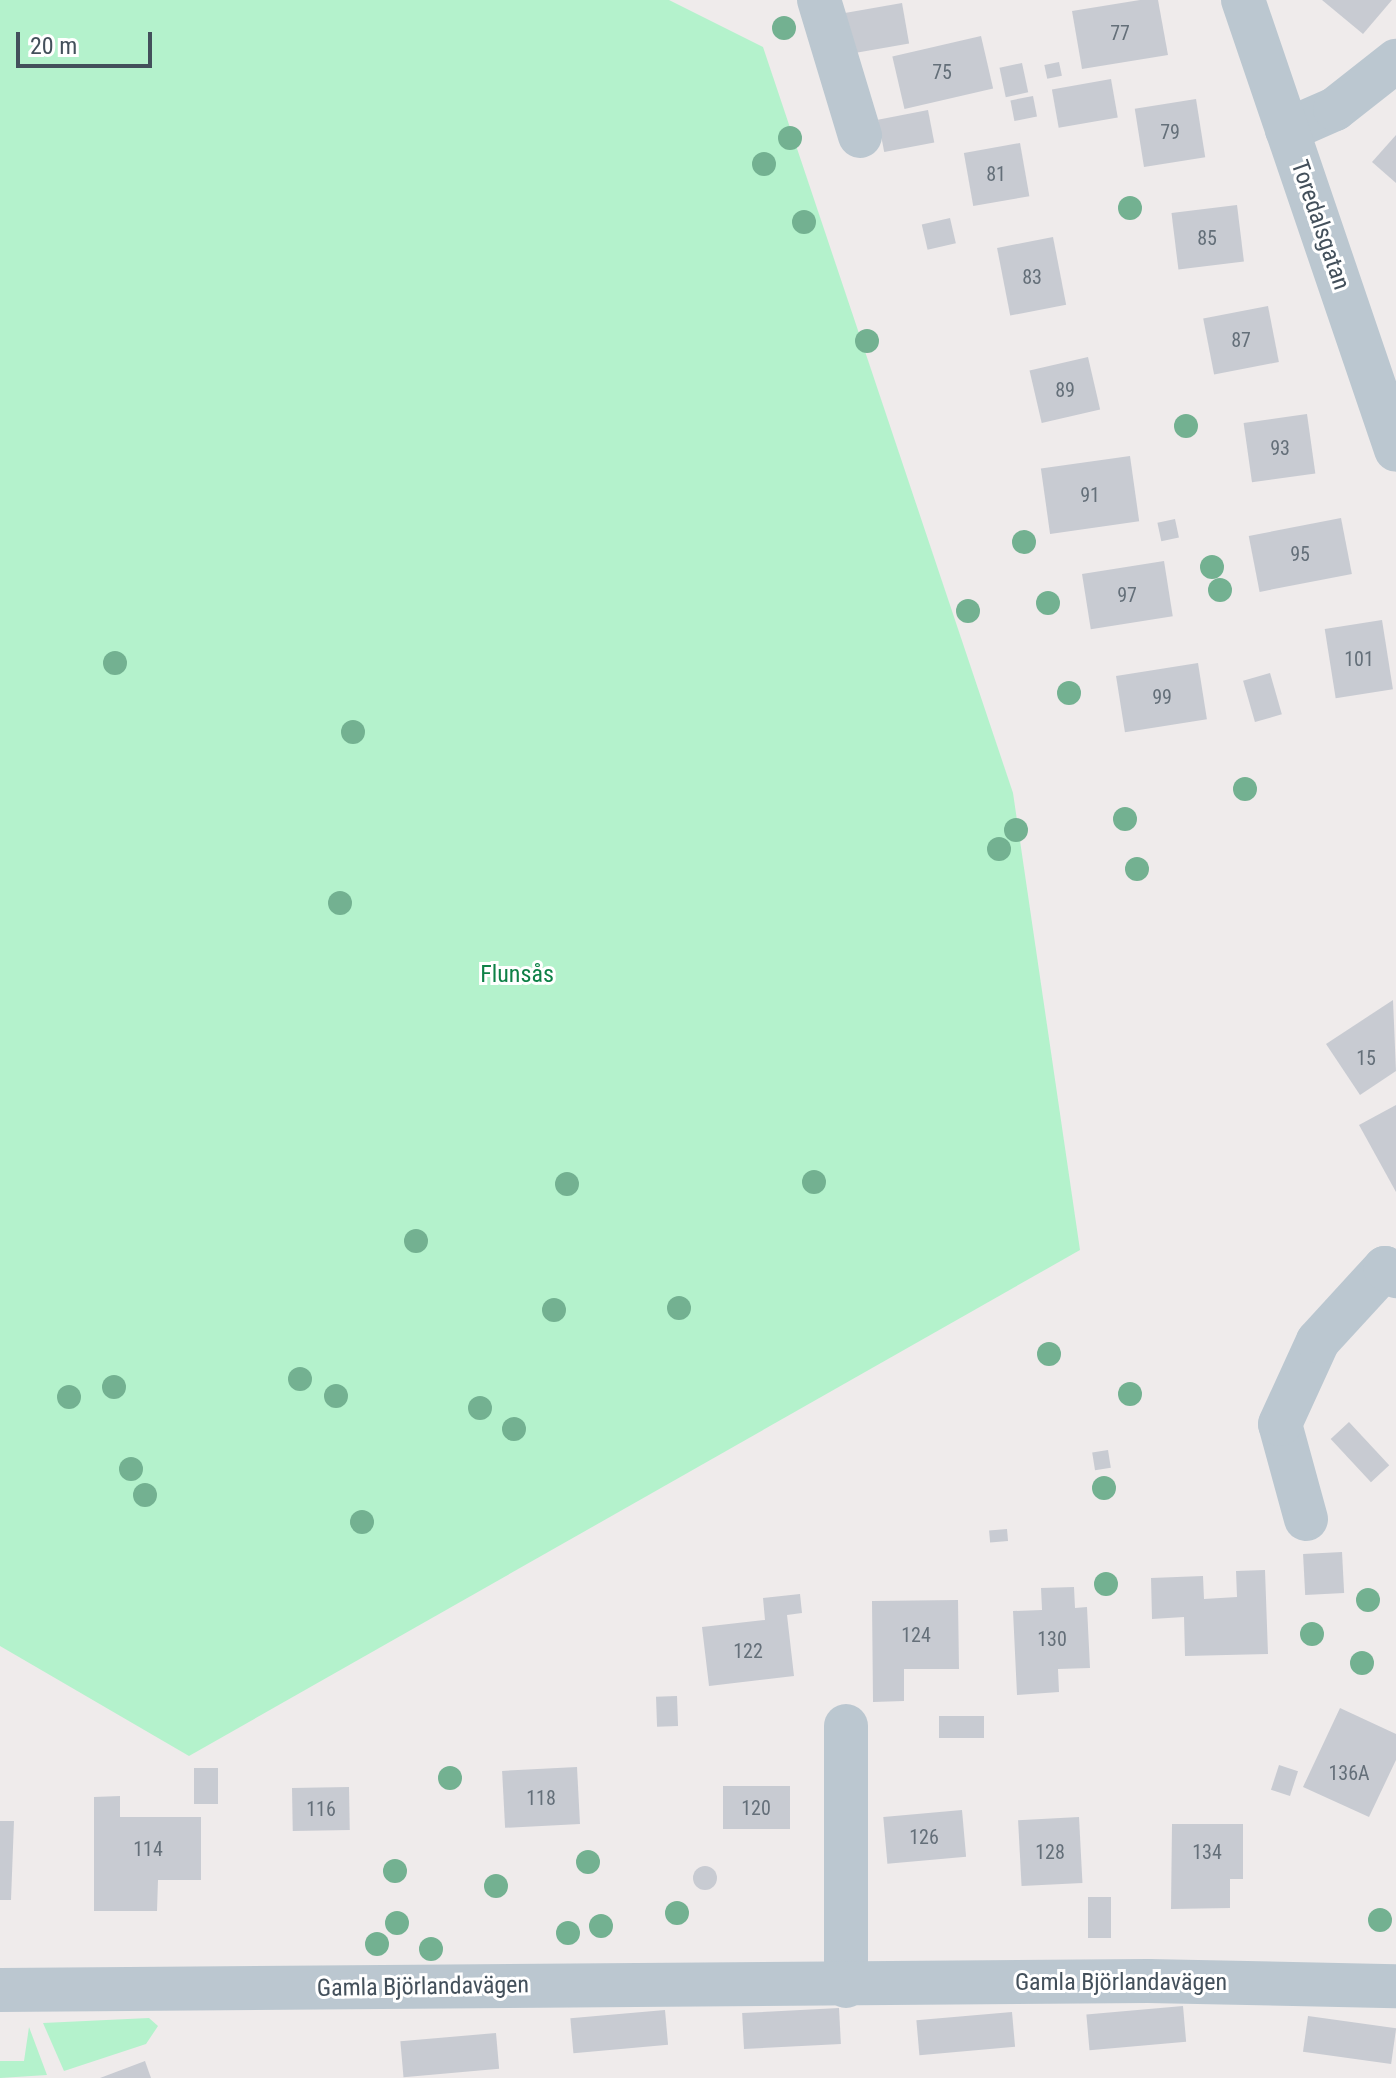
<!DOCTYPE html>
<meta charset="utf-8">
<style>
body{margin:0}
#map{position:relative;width:1396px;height:2078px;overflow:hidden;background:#efebeb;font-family:"Roboto Condensed",sans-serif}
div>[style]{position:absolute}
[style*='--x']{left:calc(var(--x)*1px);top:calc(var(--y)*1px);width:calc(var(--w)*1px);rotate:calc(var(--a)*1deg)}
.green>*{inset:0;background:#b4f2cc}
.building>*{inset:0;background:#c8cbd2;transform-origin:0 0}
.round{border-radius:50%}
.minor>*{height:44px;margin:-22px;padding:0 22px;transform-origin:22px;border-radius:22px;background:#bbc7d0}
.tertiary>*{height:44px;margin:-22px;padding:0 22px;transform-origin:22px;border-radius:22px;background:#bbc7d0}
.trees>*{width:24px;height:24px;margin:-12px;border-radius:50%;background:#73b191}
span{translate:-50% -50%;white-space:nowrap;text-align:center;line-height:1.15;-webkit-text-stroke:6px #fff;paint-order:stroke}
.number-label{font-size:20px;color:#646f79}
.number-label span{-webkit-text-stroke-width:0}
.street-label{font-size:24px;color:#43505b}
.park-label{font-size:24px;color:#0e8147}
.scale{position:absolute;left:16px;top:32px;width:136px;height:36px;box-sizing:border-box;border:4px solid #43505b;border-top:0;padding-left:10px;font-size:24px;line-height:28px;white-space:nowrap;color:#43505b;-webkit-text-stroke:6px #fff;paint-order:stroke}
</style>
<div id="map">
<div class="green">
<i style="clip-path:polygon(0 0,669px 0,763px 47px,1013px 793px,1080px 1250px,189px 1756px,0 1646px)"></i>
<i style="clip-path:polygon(149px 2018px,158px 2026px,146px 2044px,64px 2071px,43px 2023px)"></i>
<i style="clip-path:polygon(29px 2027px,47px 2075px,0 2078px,0 2061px,24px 2061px)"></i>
</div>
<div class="building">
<i style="clip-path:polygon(1140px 0,1158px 0,1168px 55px,1082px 69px,1072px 11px)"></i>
<i style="clip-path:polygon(1322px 0,1392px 0,1363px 34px)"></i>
<i style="left:902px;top:3px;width:41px;height:58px;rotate:80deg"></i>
<i style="left:981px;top:36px;width:54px;height:91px;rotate:77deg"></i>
<i style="left:1059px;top:62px;width:14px;height:15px;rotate:78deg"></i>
<i style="left:1022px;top:63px;width:30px;height:23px;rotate:78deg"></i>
<i style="left:1111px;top:79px;width:39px;height:60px;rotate:80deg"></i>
<i style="left:1033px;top:96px;width:21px;height:23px;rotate:79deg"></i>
<i style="left:1196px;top:99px;width:59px;height:62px;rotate:81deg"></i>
<i style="left:928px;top:110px;width:33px;height:51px;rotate:79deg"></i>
<i style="clip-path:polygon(1396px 135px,1396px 183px,1372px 162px)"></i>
<i style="left:1020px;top:143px;width:54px;height:57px;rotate:80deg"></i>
<i style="left:1237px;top:205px;width:57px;height:66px;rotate:83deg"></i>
<i style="left:950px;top:218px;width:26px;height:29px;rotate:77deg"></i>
<i style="left:1053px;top:237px;width:69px;height:57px;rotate:79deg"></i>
<i style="left:1268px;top:306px;width:57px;height:66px;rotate:79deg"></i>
<i style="left:1088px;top:357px;width:54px;height:60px;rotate:77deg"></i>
<i style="left:1307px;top:414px;width:60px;height:64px;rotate:82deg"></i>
<i style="left:1130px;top:456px;width:66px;height:90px;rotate:82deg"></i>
<i style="left:1341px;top:518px;width:57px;height:94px;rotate:79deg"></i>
<i style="left:1175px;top:519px;width:19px;height:18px;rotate:78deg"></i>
<i style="left:1164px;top:561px;width:56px;height:83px;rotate:81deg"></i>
<i style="left:1382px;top:620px;width:70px;height:58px;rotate:81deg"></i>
<i style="left:1198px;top:663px;width:57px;height:83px;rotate:81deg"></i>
<i style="left:1270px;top:673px;width:43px;height:28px;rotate:74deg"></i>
<i style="clip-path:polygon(1393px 1000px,1396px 1071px,1360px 1095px,1326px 1044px)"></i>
<i style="clip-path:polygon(1396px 1105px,1396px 1192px,1359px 1125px)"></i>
<i style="left:1349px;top:1422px;width:59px;height:25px;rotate:47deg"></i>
<i style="left:1108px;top:1450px;width:18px;height:16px;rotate:81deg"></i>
<i style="left:1007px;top:1529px;width:12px;height:18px;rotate:85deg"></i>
<i style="left:1342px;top:1552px;width:41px;height:39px;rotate:87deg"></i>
<i style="clip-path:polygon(1265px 1570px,1268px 1654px,1185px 1656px,1184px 1617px,1152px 1619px,1151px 1578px,1203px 1576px,1204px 1599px,1237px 1597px,1236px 1571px)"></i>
<i style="clip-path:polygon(1074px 1587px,1075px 1608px,1087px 1607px,1090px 1668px,1058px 1669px,1059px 1692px,1017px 1695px,1013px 1611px,1042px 1610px,1041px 1588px)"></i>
<i style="clip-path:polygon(800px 1594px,802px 1613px,787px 1615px,794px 1676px,709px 1686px,702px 1627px,765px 1620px,763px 1598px)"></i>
<i style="clip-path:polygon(958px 1600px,959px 1669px,904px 1669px,904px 1701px,873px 1702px,872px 1601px)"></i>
<i style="left:677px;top:1696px;width:30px;height:21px;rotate:88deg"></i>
<i style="clip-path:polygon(1340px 1708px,1396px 1734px,1396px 1760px,1369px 1817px,1303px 1787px)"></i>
<i style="left:939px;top:1716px;width:45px;height:22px"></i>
<i style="left:1279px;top:1765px;width:20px;height:26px;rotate:18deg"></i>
<i style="left:577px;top:1767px;width:57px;height:75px;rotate:87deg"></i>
<i style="left:194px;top:1768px;width:24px;height:36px"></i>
<i style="left:790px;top:1786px;width:43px;height:67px;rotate:90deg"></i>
<i style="left:349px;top:1787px;width:43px;height:57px;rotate:89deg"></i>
<i style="clip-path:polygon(120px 1796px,120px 1817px,201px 1817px,201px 1880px,158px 1880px,157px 1911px,94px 1911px,94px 1797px)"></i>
<i style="left:962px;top:1810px;width:47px;height:79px;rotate:85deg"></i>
<i style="left:1079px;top:1817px;width:66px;height:61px;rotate:87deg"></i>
<i style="clip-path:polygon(0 1821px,14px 1821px,11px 1900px,0 1900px)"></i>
<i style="clip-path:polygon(1172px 1824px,1243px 1824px,1243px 1879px,1230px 1879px,1230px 1908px,1171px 1909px)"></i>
<i class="round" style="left:693px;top:1866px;width:24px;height:24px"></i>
<i style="left:1088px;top:1897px;width:23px;height:41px"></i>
<i style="left:1183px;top:2006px;width:36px;height:97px;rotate:85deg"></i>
<i style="left:839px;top:2008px;width:36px;height:97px;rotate:87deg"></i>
<i style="left:665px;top:2010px;width:35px;height:95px;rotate:85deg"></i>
<i style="left:1012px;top:2012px;width:35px;height:96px;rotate:85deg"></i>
<i style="left:1308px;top:2016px;width:89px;height:36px;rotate:8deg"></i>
<i style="left:496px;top:2033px;width:36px;height:96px;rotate:85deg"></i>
<i style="clip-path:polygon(145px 2061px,151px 2078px,100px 2078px)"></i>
</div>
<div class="minor">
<i style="--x:819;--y:0;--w:142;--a:73.2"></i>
<i style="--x:1287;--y:130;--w:52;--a:-23.6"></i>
<i style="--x:1335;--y:109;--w:78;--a:-38.2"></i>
<i style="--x:1306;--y:1519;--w:98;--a:-105.3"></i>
<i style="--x:1280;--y:1424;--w:91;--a:-65.4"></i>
<i style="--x:1318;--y:1341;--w:99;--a:-47.5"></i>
<i style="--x:1385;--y:1268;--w:14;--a:36"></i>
<i style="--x:846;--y:1986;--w:260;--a:-90"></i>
<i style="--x:0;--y:1990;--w:1148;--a:-0.45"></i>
<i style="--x:1148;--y:1981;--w:248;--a:1.2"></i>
</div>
<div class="tertiary">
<i style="--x:1243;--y:0;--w:475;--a:71.2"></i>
</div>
<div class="trees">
<i style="left:784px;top:28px"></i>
<i style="left:790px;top:138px"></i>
<i style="left:764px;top:164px"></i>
<i style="left:1130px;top:208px"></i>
<i style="left:804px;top:222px"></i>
<i style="left:867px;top:341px"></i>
<i style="left:1186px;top:426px"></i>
<i style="left:1024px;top:542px"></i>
<i style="left:1212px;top:567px"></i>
<i style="left:1220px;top:590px"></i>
<i style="left:1048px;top:603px"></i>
<i style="left:968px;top:611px"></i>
<i style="left:115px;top:663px"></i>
<i style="left:1069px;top:693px"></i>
<i style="left:353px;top:732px"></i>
<i style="left:1245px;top:789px"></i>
<i style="left:1125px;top:819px"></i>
<i style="left:1016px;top:830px"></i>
<i style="left:999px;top:849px"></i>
<i style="left:1137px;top:869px"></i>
<i style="left:340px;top:903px"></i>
<i style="left:814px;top:1182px"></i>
<i style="left:567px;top:1184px"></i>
<i style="left:416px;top:1241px"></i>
<i style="left:679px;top:1308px"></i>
<i style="left:554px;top:1310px"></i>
<i style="left:1049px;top:1354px"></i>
<i style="left:300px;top:1379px"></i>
<i style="left:114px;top:1387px"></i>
<i style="left:1130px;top:1394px"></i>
<i style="left:336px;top:1396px"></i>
<i style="left:69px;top:1397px"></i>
<i style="left:480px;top:1408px"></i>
<i style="left:514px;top:1429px"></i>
<i style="left:131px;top:1469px"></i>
<i style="left:1104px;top:1488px"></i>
<i style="left:145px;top:1495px"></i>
<i style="left:362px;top:1522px"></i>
<i style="left:1106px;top:1584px"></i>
<i style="left:1368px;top:1600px"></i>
<i style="left:1312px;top:1634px"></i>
<i style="left:1362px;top:1663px"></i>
<i style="left:450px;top:1778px"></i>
<i style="left:588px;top:1862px"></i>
<i style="left:395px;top:1871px"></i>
<i style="left:496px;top:1886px"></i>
<i style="left:677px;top:1913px"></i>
<i style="left:1380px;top:1920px"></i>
<i style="left:397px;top:1923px"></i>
<i style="left:601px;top:1926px"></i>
<i style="left:568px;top:1933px"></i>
<i style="left:377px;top:1944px"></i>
<i style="left:431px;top:1949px"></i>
</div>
<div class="number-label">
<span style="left:1120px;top:33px">77</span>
<span style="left:942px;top:72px">75</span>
<span style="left:1170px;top:132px">79</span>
<span style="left:996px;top:174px">81</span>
<span style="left:1207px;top:238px">85</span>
<span style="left:1032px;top:277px">83</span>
<span style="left:1241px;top:340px">87</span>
<span style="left:1065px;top:390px">89</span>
<span style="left:1280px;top:448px">93</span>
<span style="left:1090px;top:495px">91</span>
<span style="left:1300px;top:554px">95</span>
<span style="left:1127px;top:595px">97</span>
<span style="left:1359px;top:659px">101</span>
<span style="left:1162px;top:697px">99</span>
<span style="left:1366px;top:1058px">15</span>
<span style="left:916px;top:1635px">124</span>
<span style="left:1052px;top:1639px">130</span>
<span style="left:748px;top:1651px">122</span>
<span style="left:1349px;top:1773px">136A</span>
<span style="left:541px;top:1798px">118</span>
<span style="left:756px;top:1808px">120</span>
<span style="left:321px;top:1809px">116</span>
<span style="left:924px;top:1837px">126</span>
<span style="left:148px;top:1849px">114</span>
<span style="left:1050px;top:1852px">128</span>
<span style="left:1207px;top:1852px">134</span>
</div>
<div class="street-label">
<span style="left:1320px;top:225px;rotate:71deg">Toredalsgatan</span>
<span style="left:1121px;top:1983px">Gamla Björlandavägen</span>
<span style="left:423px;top:1987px;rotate:-1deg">Gamla Björlandavägen</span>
</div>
<div class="park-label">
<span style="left:517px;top:975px">Flunsås</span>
</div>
<div class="scale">20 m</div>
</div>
